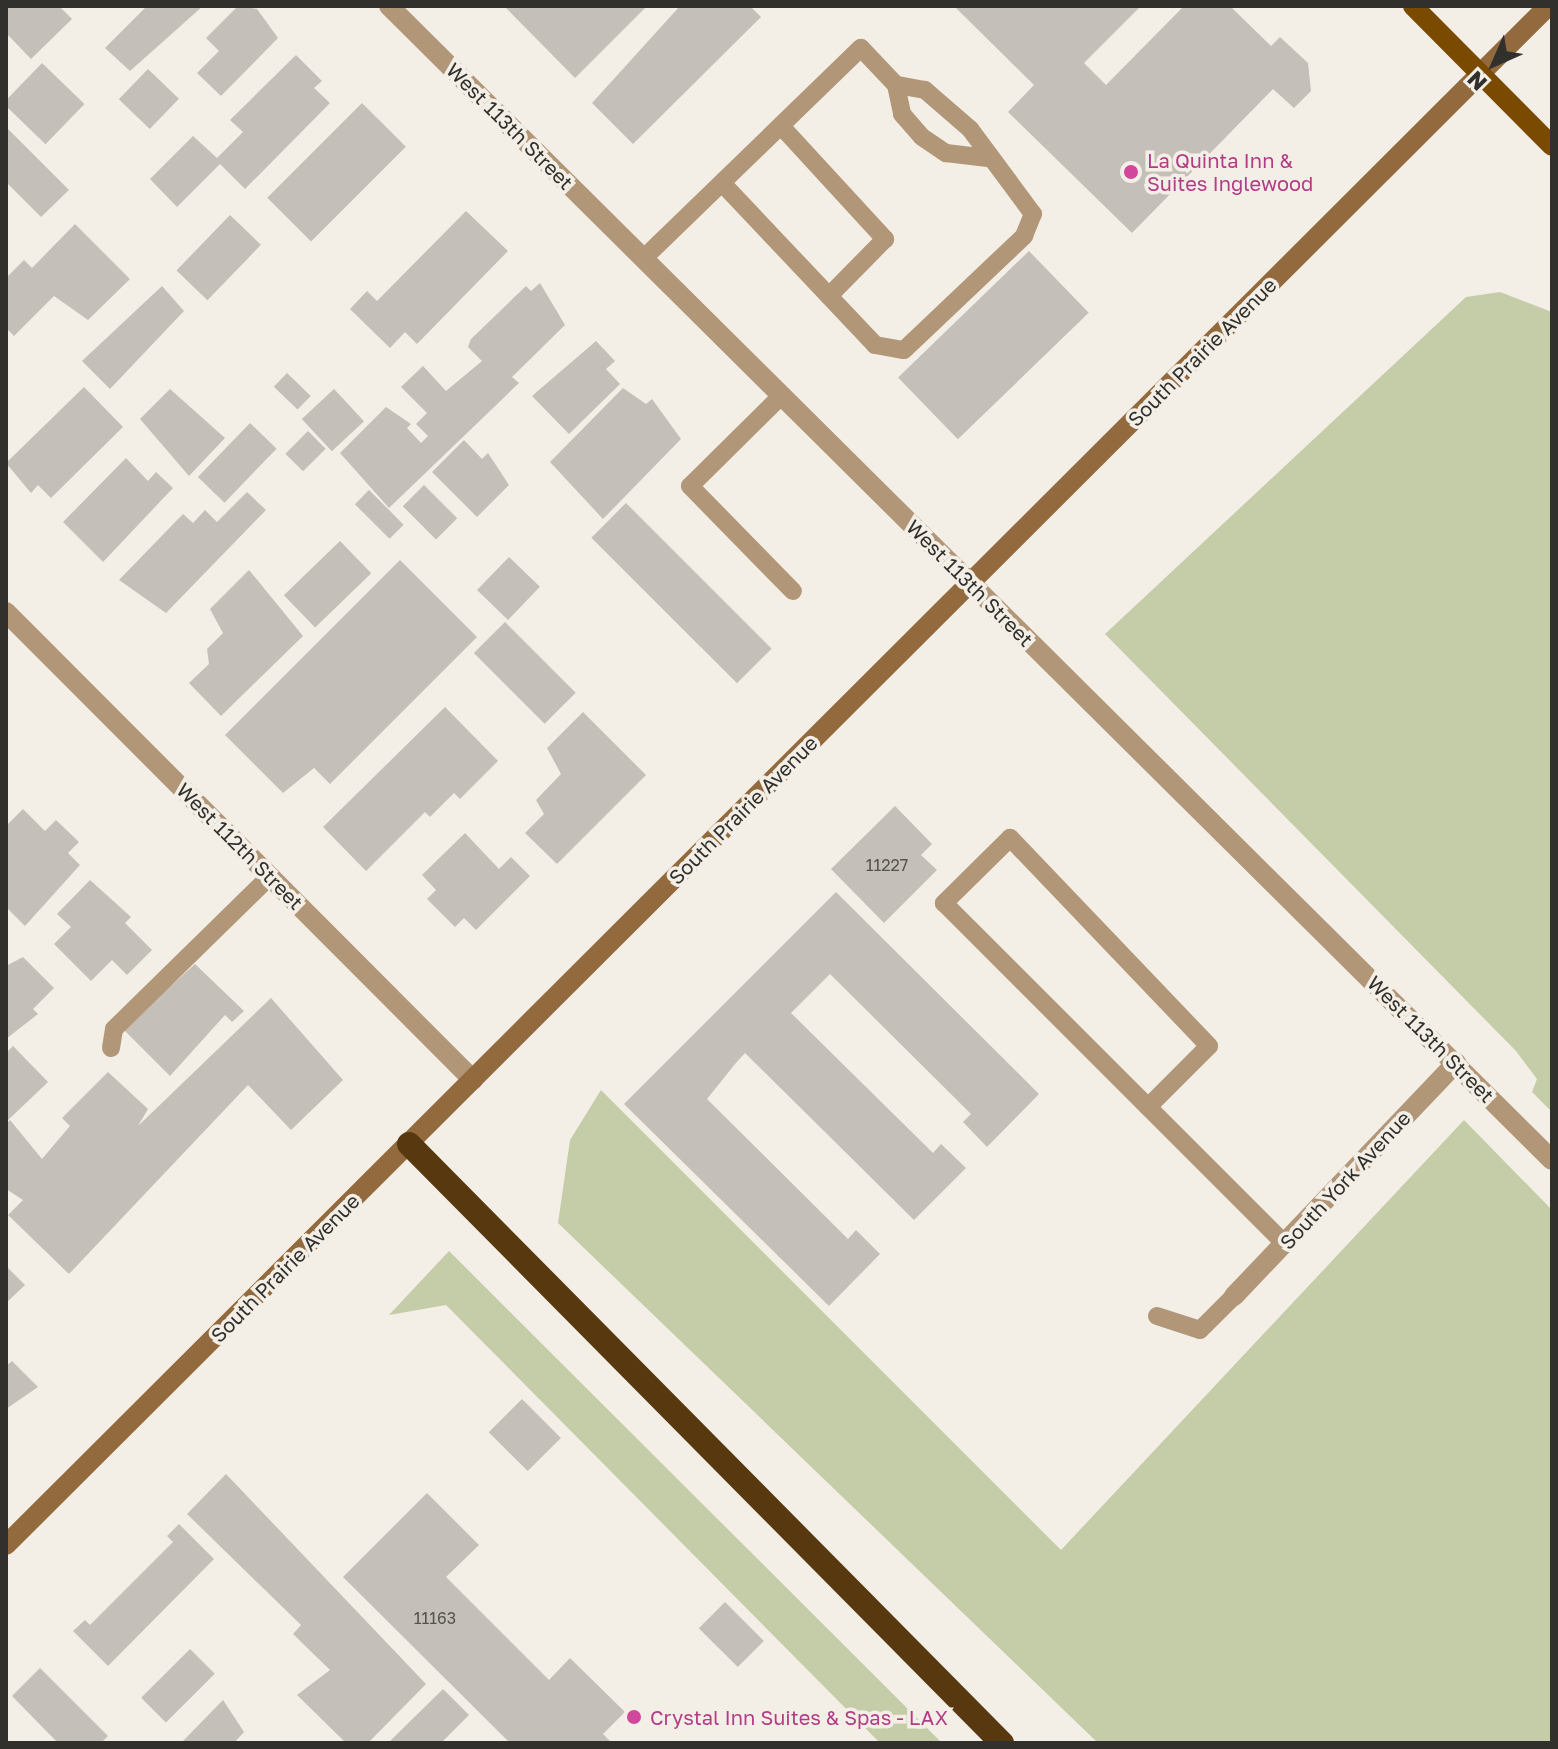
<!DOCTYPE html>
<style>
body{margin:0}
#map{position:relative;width:1558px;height:1749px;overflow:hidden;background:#f3efe7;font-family:"Golos Text",sans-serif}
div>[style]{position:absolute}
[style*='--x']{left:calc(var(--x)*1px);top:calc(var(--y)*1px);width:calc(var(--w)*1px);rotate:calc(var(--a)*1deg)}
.green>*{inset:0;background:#c4cda7}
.building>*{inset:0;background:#c4bfb8;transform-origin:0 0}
.service>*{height:18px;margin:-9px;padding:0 9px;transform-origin:9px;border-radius:9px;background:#b29678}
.minor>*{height:20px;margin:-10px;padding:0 10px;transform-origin:10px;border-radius:10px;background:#b29678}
.secondary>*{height:20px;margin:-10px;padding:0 10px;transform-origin:10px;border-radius:10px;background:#936a3d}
.primary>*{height:20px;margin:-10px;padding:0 10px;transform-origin:10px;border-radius:10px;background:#7b4a01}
.motorway>*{height:24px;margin:-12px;padding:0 12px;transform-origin:12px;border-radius:12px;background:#58380f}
.dots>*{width:22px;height:22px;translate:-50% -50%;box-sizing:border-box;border:4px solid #f3efe7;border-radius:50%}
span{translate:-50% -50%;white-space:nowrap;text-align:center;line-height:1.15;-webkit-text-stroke:7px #f3efe7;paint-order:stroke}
.number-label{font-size:16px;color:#565450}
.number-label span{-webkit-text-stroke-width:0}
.street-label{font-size:20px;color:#32302d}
.hotel-label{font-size:20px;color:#b23c85}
.left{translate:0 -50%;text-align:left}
.frame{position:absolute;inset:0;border:8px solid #32302d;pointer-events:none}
.north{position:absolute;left:1454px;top:24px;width:80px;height:80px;-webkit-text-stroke:6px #f3efe7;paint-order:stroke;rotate:225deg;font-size:22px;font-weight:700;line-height:32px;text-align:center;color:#32302d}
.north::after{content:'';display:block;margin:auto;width:28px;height:36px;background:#32302d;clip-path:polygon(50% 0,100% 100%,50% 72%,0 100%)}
</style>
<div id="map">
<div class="green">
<i style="clip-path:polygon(1500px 292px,1552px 312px,1552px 1112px,1532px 1092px,1537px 1079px,1516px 1051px,1105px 634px,1466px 297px)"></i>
<i style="clip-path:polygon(601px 1090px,1061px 1550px,1464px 1120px,1552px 1210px,1552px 1743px,1098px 1743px,558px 1223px,570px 1140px)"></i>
<i style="clip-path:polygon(449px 1251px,942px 1743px,880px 1743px,446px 1305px,389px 1315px)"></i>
</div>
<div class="building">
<i style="clip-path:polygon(7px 6px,59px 6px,72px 19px,31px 59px,6px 33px)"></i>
<i style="clip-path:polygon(147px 6px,203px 6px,130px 71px,105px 48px)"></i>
<i style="clip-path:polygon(238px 6px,257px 9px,278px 38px,221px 96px,197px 73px,219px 51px,206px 38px)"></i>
<i style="clip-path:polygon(504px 6px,647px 6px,575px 78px)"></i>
<i style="clip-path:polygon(680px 6px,750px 6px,761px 17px,633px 144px,592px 103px)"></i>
<i style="clip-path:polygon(954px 6px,1141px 6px,1084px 63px,1106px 85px,1184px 6px,1230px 6px,1271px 46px,1280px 37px,1308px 63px,1311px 91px,1294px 108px,1273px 89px,1132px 233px,1008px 112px,1034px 85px)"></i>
<i style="clip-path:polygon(296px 55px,322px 81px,314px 88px,330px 103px,245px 189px,220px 164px,177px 207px,150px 179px,193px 136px,217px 158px,243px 132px,230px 120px)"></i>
<i style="left:42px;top:63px;width:59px;height:56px;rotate:44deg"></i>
<i style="left:148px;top:69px;width:43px;height:42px;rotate:44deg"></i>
<i style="left:362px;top:103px;width:62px;height:134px;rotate:45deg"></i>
<i style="clip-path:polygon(6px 127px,69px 190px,41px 217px,6px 182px)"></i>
<i style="clip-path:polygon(466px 211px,508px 251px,417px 344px,405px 332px,390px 348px,350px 309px,367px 291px,377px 301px)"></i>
<i style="left:230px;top:215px;width:43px;height:77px;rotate:44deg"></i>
<i style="clip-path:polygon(75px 224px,130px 279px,88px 320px,54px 296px,14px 336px,6px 328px,6px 278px,24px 260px,32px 268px)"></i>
<i style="left:1029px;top:251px;width:86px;height:182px;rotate:46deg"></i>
<i style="clip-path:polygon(540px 283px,565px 325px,512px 377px,519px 383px,389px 508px,340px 453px,386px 407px,411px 424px,407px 428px,421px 443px,428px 436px,416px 424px,427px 413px,401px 387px,423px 366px,446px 391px,482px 361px,468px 347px,471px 339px,526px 286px,531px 291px)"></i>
<i style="clip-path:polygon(162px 286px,184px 311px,110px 389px,82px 361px)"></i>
<i style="clip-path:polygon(596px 341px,615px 361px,606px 369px,620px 384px,569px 434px,532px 396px)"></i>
<i style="left:287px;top:373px;width:33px;height:19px;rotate:44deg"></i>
<i style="clip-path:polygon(84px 387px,123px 427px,51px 498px,38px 485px,31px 493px,6px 463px)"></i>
<i style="clip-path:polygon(623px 388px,646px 404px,652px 399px,681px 439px,603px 519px,550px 462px)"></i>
<i style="clip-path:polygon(170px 389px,225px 438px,189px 476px,140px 419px)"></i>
<i style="left:334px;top:389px;width:44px;height:44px;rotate:47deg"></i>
<i style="left:250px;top:423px;width:37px;height:75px;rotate:44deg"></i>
<i style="left:308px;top:431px;width:25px;height:32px;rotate:45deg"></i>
<i style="clip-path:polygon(464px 440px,482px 459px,488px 453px,509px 485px,477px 517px,432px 472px)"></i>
<i style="clip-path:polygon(126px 458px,148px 481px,156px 472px,173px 488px,103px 562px,63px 522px)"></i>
<i style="left:424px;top:485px;width:47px;height:30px;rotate:45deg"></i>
<i style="left:369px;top:490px;width:49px;height:20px;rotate:45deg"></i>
<i style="clip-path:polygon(247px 492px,266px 510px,166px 613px,119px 580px,183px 514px,193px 523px,205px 510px,217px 522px)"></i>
<i style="left:626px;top:503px;width:206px;height:49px;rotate:45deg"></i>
<i style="left:340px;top:541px;width:45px;height:78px;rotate:46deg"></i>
<i style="left:509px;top:557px;width:43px;height:46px;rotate:44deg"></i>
<i style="clip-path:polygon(400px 560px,477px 637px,330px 784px,314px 768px,283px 793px,225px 735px)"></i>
<i style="clip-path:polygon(249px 570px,303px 636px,221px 716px,189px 683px,209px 664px,207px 649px,223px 633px,210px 609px)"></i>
<i style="left:505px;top:622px;width:100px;height:44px;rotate:45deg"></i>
<i style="clip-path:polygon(445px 707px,498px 761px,460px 799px,454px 793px,430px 817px,425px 812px,366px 871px,323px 827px)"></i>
<i style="clip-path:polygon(583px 712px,646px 775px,557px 864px,525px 833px,544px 814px,536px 800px,561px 774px,547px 748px)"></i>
<i style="clip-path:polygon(895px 806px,932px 844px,921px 855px,937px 870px,884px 923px,831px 869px)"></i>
<i style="clip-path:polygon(23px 809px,45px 831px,56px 820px,79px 842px,68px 853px,80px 865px,25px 926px,6px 907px,6px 826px)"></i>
<i style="clip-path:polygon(465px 833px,499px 869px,511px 857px,530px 876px,476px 930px,464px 918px,455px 927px,427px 899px,436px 890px,422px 875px)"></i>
<i style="clip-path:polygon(90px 880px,131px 917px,125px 923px,152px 950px,127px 975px,112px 960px,91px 981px,54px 944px,71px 927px,57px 914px)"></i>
<i style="clip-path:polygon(836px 892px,1039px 1094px,987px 1147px,963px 1122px,971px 1114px,830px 974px,791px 1013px,933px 1153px,941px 1144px,966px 1168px,914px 1220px,745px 1053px,735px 1064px,707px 1099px,848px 1239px,856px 1230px,880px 1254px,829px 1306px,624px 1104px)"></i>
<i style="clip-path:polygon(23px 957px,54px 988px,33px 1009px,38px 1014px,6px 1039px,6px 966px)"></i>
<i style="clip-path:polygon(195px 964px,244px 1011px,232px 1022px,225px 1015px,170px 1076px,123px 1029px)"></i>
<i style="clip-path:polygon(271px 998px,343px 1080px,291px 1130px,248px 1085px,69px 1274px,8px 1215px,23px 1200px,6px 1189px,6px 1124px,10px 1120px,42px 1159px,70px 1126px,62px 1118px,108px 1072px,148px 1109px,138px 1126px)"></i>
<i style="clip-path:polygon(13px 1046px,48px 1082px,6px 1122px,6px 1053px)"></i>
<i style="clip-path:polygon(6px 1266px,25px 1285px,6px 1303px)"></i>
<i style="clip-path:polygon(12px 1361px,38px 1387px,6px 1409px,6px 1366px)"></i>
<i style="left:522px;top:1399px;width:55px;height:47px;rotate:45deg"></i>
<i style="clip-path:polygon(226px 1474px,426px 1684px,368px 1743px,346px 1743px,297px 1695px,330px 1670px,293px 1634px,301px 1625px,187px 1514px)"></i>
<i style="clip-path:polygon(427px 1493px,479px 1545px,446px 1577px,549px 1680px,570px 1658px,625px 1712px,603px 1734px,612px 1743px,510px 1743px,343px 1577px)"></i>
<i style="clip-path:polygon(179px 1524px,214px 1559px,108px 1666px,73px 1631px,85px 1620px,90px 1625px,173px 1542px,167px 1536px)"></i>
<i style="left:725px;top:1602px;width:55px;height:37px;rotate:45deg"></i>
<i style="left:190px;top:1649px;width:35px;height:69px;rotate:45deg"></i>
<i style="clip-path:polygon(40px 1668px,108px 1736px,101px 1743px,58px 1743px,12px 1696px)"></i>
<i style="clip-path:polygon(443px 1689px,469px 1715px,441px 1743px,388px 1743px)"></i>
<i style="clip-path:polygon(223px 1700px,244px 1732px,234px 1743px,181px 1743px)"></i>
</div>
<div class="service">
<i style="--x:781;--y:126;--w:154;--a:47.4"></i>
<i style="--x:885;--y:239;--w:80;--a:134.5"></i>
<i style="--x:722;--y:183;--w:223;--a:46.6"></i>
<i style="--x:875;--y:345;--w:29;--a:10"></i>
<i style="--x:904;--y:350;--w:166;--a:-43.5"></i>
<i style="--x:1024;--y:236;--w:24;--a:-68"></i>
<i style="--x:1033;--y:214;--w:106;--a:-126.5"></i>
<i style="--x:970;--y:129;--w:60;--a:-139.1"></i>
<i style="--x:925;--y:90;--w:29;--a:-170"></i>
<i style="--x:644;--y:258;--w:302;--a:-44.1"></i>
<i style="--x:861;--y:48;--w:51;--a:46.6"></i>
<i style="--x:896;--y:85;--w:30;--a:78"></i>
<i style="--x:902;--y:114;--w:30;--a:49"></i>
<i style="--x:922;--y:137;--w:29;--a:34"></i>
<i style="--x:946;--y:153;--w:42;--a:6.8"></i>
<i style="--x:781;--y:396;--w:128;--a:135.3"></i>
<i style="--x:690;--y:486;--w:147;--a:45.6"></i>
<i style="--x:111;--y:1048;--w:19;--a:-81"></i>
<i style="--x:114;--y:1029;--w:219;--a:-44.4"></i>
<i style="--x:1148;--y:1107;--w:86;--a:-45"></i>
<i style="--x:1209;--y:1046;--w:288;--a:-133.7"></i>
<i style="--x:1010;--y:838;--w:93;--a:135.4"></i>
<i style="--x:944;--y:903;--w:482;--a:45"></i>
<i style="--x:1157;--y:1316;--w:45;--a:18"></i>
<i style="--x:1200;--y:1330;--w:48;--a:-45"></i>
</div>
<div class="minor">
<i style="--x:389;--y:6;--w:1638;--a:44.78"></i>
<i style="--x:6;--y:612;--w:661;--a:45.06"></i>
<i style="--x:1234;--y:1296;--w:322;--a:-46.4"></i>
</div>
<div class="secondary">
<i style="--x:6;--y:1545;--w:2179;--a:-44.94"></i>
</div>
<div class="primary">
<i style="--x:1413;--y:6;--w:197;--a:45.2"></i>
</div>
<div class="motorway">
<i style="--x:409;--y:1144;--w:843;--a:45.29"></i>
</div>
<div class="dots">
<i style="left:1131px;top:172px;background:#d1479c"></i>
<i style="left:634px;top:1717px;background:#d1479c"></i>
</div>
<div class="number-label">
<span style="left:887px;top:865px">11227</span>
<span style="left:435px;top:1618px">11163</span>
</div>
<div class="street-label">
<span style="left:510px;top:126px;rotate:45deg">West 113th Street</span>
<span style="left:1202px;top:352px;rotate:-45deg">South Prairie Avenue</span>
<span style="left:970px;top:583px;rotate:45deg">West 113th Street</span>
<span style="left:743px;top:810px;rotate:-45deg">South Prairie Avenue</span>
<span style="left:240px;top:846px;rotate:45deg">West 112th Street</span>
<span style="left:1431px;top:1039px;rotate:45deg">West 113th Street</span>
<span style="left:1345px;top:1180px;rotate:-47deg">South York Avenue</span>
<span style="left:285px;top:1268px;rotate:-45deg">South Prairie Avenue</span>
</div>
<div class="hotel-label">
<span class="left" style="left:1147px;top:172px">La Quinta Inn &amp;<br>Suites Inglewood</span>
<span class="left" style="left:650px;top:1717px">Crystal Inn Suites &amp; Spas - LAX</span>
</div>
<div class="frame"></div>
<div class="north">N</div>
</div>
